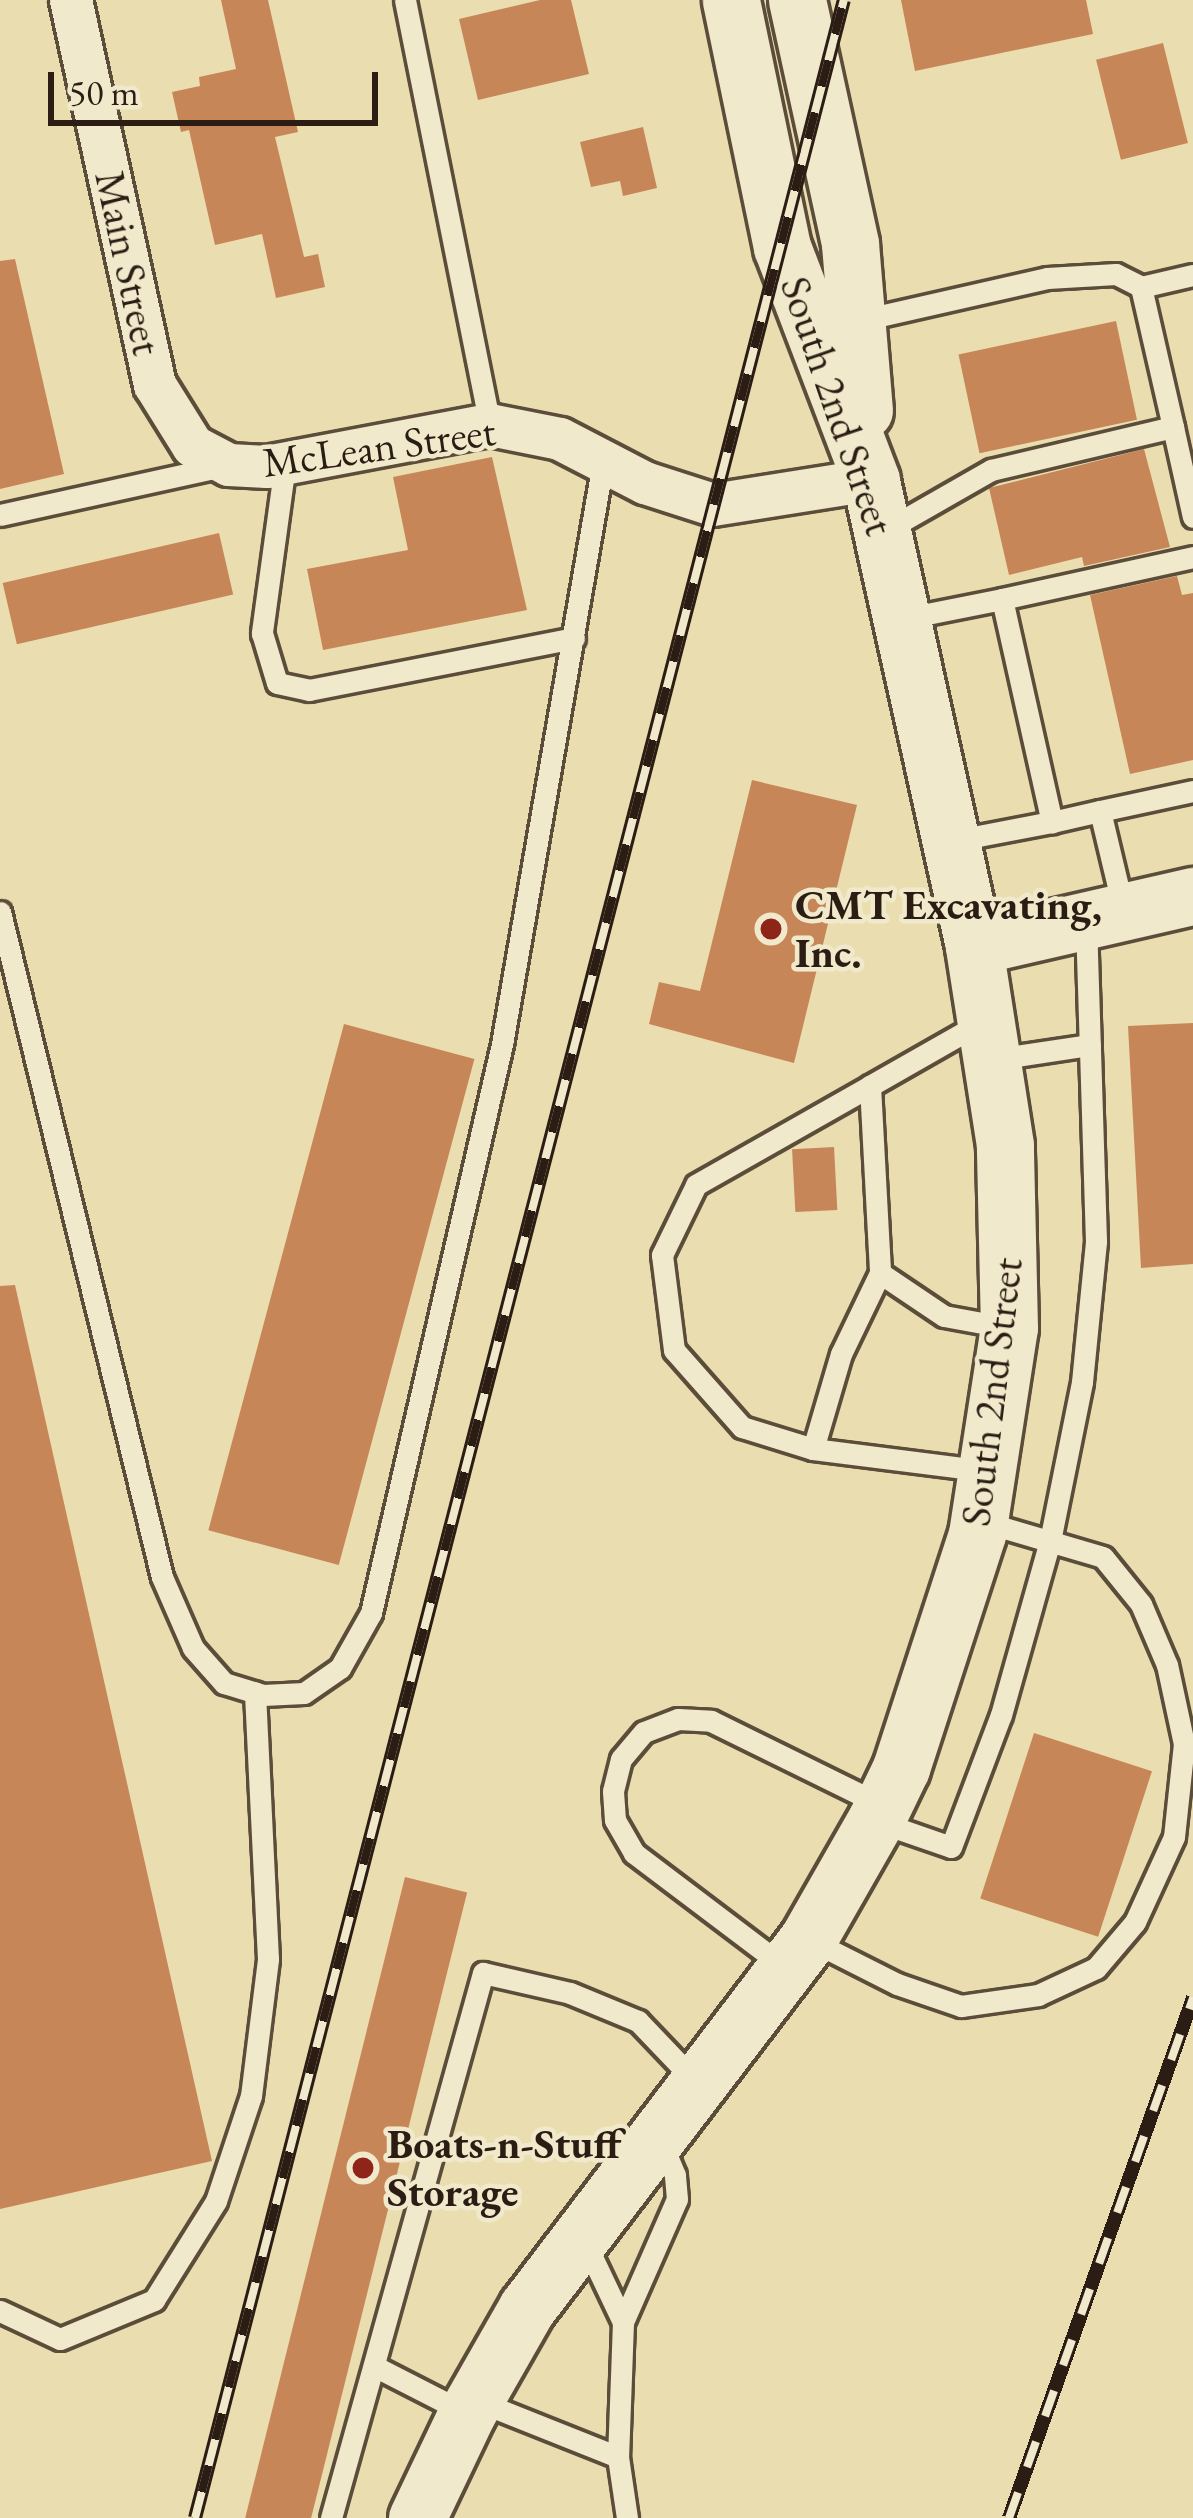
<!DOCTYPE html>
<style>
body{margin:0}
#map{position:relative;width:1193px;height:2518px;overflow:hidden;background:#eaddaf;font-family:"EB Garamond",serif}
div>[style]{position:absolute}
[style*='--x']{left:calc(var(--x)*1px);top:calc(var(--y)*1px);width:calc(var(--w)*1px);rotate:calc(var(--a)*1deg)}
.building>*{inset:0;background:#c78658;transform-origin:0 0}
.roads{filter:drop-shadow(3px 0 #5c4d3b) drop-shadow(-3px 0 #5c4d3b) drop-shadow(0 3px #5c4d3b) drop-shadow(0 -3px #5c4d3b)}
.lane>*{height:21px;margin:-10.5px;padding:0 10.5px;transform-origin:10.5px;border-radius:10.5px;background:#f1e9cb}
.street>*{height:42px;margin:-21px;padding:0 21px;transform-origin:21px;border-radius:21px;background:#f1e9cb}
.secondary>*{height:57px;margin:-28.5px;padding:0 28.5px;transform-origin:28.5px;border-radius:28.5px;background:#f1e9cb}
.rail>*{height:14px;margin-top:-7px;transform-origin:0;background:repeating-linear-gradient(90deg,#f1e9cb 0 27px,#2c1d14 0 54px);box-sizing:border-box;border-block:3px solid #2c1d14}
.dots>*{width:33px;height:33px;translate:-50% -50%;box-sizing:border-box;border:6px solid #f1e9cb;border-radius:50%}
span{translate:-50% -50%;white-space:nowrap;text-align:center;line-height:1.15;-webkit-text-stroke:9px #f1e9cb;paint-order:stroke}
.street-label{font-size:42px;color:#2c1d14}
.poi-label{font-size:42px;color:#2c1d14;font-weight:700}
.left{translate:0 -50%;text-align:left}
.scale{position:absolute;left:48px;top:72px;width:330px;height:54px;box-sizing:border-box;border:6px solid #2c1d14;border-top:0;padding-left:15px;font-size:36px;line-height:42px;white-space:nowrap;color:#2c1d14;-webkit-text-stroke:9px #f1e9cb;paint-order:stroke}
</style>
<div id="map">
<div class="building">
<i style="clip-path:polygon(221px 0,268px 0,298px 132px,275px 137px,304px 257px,318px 254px,325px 287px,276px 298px,262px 234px,215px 245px,189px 130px,181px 132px,172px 92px,200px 86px,199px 77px,236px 69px)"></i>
<i style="clip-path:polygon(540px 0,571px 0,589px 74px,478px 100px,459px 19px)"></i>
<i style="clip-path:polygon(901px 0,1086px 0,1093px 34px,915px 71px)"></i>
<i style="left:1163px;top:43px;width:103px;height:69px;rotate:76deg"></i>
<i style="clip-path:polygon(643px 127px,657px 188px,623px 196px,620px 181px,591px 187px,580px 142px)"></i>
<i style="clip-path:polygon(15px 259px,64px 474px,0 489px,0 261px)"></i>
<i style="left:1116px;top:321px;width:101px;height:161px;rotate:78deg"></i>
<i style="clip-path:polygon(1144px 449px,1170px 547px,1084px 566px,1082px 557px,1009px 575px,989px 488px)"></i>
<i style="clip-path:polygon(492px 457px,527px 610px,323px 650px,307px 569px,408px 550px,393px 477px)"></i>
<i style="left:219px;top:533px;width:63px;height:222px;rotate:77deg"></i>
<i style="clip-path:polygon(1177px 576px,1182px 595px,1193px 593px,1193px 760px,1130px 774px,1090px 595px)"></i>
<i style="clip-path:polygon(752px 780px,857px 805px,794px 1063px,649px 1024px,659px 982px,700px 991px)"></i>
<i style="clip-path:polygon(1193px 1023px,1193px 1264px,1141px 1268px,1128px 1026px)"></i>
<i style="left:344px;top:1024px;width:135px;height:524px;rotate:15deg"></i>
<i style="left:834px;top:1147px;width:63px;height:42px;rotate:87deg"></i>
<i style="clip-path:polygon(15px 1285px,212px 2161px,0 2209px,0 1286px)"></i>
<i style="left:1034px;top:1733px;width:124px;height:174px;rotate:18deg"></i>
<i style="left:405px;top:1877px;width:64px;height:662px;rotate:14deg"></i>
</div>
<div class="roads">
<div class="lane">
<i style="--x:405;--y:0;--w:433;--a:78.7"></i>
<i style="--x:1141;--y:287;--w:53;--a:-13"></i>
<i style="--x:862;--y:320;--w:190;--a:-12.8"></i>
<i style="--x:1047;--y:278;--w:69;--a:-3.3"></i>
<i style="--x:1116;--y:274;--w:28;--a:27"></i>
<i style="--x:1141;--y:287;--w:144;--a:77.1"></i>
<i style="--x:285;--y:464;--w:171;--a:97.8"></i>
<i style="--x:262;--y:633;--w:52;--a:73.3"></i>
<i style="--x:277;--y:683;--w:33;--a:12"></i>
<i style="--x:309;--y:690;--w:270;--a:-11.1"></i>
<i style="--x:0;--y:515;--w:227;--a:-12.4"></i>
<i style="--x:888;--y:529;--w:119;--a:-29.8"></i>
<i style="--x:991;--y:470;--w:187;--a:-13.3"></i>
<i style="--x:1173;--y:427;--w:92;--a:77.5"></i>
<i style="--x:1002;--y:599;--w:196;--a:-12.4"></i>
<i style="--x:902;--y:619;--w:102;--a:-11.3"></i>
<i style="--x:1002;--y:599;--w:229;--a:77.4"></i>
<i style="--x:1052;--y:822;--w:49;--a:-12.9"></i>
<i style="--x:1100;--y:811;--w:104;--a:76.6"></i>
<i style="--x:1100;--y:811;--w:95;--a:-12.1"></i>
<i style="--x:952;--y:841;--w:102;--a:-10.8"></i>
<i style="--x:0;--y:912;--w:684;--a:76.31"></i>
<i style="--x:162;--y:1577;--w:77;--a:66.4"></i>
<i style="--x:193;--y:1648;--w:47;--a:48.5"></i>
<i style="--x:224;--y:1683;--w:41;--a:17.1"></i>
<i style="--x:263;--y:1695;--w:41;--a:-2.8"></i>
<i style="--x:304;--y:1693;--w:44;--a:-34.8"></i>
<i style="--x:340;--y:1668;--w:63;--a:-60.6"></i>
<i style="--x:371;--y:1613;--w:584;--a:-77.03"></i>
<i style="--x:502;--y:1044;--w:591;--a:-80.15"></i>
<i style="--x:982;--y:1022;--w:129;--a:150.3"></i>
<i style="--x:870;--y:1086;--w:187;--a:86.9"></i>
<i style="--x:880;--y:1273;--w:77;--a:33.9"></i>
<i style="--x:944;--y:1316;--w:61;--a:10.4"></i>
<i style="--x:996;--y:1059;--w:95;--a:-8.5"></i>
<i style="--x:870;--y:1086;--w:200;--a:150.4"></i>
<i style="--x:696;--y:1185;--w:78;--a:115.9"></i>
<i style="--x:662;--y:1255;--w:96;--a:82.8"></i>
<i style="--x:674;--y:1350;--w:103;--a:48.6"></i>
<i style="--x:742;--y:1427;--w:74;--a:17.2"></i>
<i style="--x:813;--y:1449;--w:174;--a:7.2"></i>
<i style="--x:813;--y:1449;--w:99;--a:-73.6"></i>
<i style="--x:841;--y:1354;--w:90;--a:-64.3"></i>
<i style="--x:876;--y:1821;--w:79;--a:19.1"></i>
<i style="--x:951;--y:1847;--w:141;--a:-69.3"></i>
<i style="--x:1001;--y:1715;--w:181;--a:-74.3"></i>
<i style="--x:1050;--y:1541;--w:162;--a:-78.6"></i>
<i style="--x:1082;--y:1382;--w:142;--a:-84.3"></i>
<i style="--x:1096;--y:1241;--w:319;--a:-91.8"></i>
<i style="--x:808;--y:1939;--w:100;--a:26.8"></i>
<i style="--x:897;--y:1984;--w:68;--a:19"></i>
<i style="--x:961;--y:2006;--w:78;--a:-8.1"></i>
<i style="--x:1038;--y:1995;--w:64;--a:-25"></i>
<i style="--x:1096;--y:1968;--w:60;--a:-49.7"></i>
<i style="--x:1135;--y:1922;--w:94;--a:-65.4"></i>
<i style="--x:1174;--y:1837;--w:94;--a:-83.9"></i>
<i style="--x:1184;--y:1744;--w:81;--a:-102.1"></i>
<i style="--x:1167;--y:1665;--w:66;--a:-113.1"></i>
<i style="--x:1141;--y:1604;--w:60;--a:-129"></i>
<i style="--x:1103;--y:1557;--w:124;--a:-163.6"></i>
<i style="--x:782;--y:1965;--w:186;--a:-142.9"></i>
<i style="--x:634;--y:1853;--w:38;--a:-120"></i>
<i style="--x:615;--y:1820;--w:29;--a:-94"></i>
<i style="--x:613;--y:1791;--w:33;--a:-76"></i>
<i style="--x:621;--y:1759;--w:35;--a:-50"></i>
<i style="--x:644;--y:1732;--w:36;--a:-21"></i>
<i style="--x:678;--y:1719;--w:33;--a:3"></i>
<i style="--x:711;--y:1721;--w:191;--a:26.2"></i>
<i style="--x:584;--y:2240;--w:91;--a:64.6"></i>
<i style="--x:623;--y:2322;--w:135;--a:92.1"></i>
<i style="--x:0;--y:2311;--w:66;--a:25"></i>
<i style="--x:60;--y:2339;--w:102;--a:-22.5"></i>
<i style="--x:154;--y:2300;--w:117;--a:-57.9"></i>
<i style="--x:216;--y:2201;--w:111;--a:-71.6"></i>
<i style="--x:251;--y:2096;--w:138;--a:-82.9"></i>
<i style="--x:268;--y:1959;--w:267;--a:-92.8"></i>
<i style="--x:623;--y:2322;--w:134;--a:-66.3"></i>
<i style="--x:677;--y:2199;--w:24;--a:-95"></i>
<i style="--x:675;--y:2175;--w:36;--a:-113"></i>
<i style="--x:374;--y:2366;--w:101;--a:27.1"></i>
<i style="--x:475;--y:2400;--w:154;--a:21.7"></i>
<i style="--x:618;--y:2457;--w:62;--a:81.6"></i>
<i style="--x:331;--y:2518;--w:566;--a:-74.42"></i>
<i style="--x:483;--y:1973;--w:89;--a:12.9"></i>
<i style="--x:570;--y:1993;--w:74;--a:22.4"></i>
<i style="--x:638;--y:2021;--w:87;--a:46.4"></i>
</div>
<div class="street">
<i style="--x:71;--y:0;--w:394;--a:77.7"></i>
<i style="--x:155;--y:385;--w:72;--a:58.1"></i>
<i style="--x:193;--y:446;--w:41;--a:27.8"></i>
<i style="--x:229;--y:465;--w:38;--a:3"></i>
<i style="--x:267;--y:467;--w:227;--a:-10.7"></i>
<i style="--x:490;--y:425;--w:71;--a:11.3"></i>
<i style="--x:560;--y:439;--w:96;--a:27.4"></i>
<i style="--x:645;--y:483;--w:71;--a:17.9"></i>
<i style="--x:713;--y:505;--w:160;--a:-9"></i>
</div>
<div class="secondary">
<i style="--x:797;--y:0;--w:250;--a:77.7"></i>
<i style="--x:850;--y:244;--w:167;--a:85.2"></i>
<i style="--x:974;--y:946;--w:225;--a:-12.9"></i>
<i style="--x:417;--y:2518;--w:116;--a:-64.5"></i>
<i style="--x:467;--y:2413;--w:121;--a:-60.3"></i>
<i style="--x:527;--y:2308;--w:464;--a:-52.7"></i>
<i style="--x:808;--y:1939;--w:137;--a:-60.3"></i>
<i style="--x:876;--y:1820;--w:58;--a:-64.3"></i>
<i style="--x:901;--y:1768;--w:246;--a:-72"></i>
<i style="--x:977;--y:1534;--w:208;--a:-81.2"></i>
<i style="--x:1009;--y:1328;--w:183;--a:-91.3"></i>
<i style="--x:1005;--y:1145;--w:201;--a:-98.9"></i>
<i style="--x:974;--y:946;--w:477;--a:-102.5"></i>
<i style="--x:871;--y:480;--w:249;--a:-110.9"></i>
<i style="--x:782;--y:247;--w:252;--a:-101.7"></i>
</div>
</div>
<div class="rail">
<i style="--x:195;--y:2518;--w:2600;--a:-75.55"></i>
<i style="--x:1009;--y:2518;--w:552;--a:-70.51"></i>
</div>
<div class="dots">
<i style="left:771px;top:929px;background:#8f2418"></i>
<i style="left:363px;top:2168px;background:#8f2418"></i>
</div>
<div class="street-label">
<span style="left:128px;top:263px;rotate:78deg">Main Street</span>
<span style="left:837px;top:406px;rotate:71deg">South 2nd Street</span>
<span style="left:379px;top:447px;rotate:-8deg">McLean Street</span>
<span style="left:992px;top:1392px;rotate:-83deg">South 2nd Street</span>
</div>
<div class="poi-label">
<span class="left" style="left:795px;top:929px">CMT Excavating,<br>Inc.</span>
<span class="left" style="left:387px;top:2168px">Boats-n-Stuff<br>Storage</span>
</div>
<div class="scale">50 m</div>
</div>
